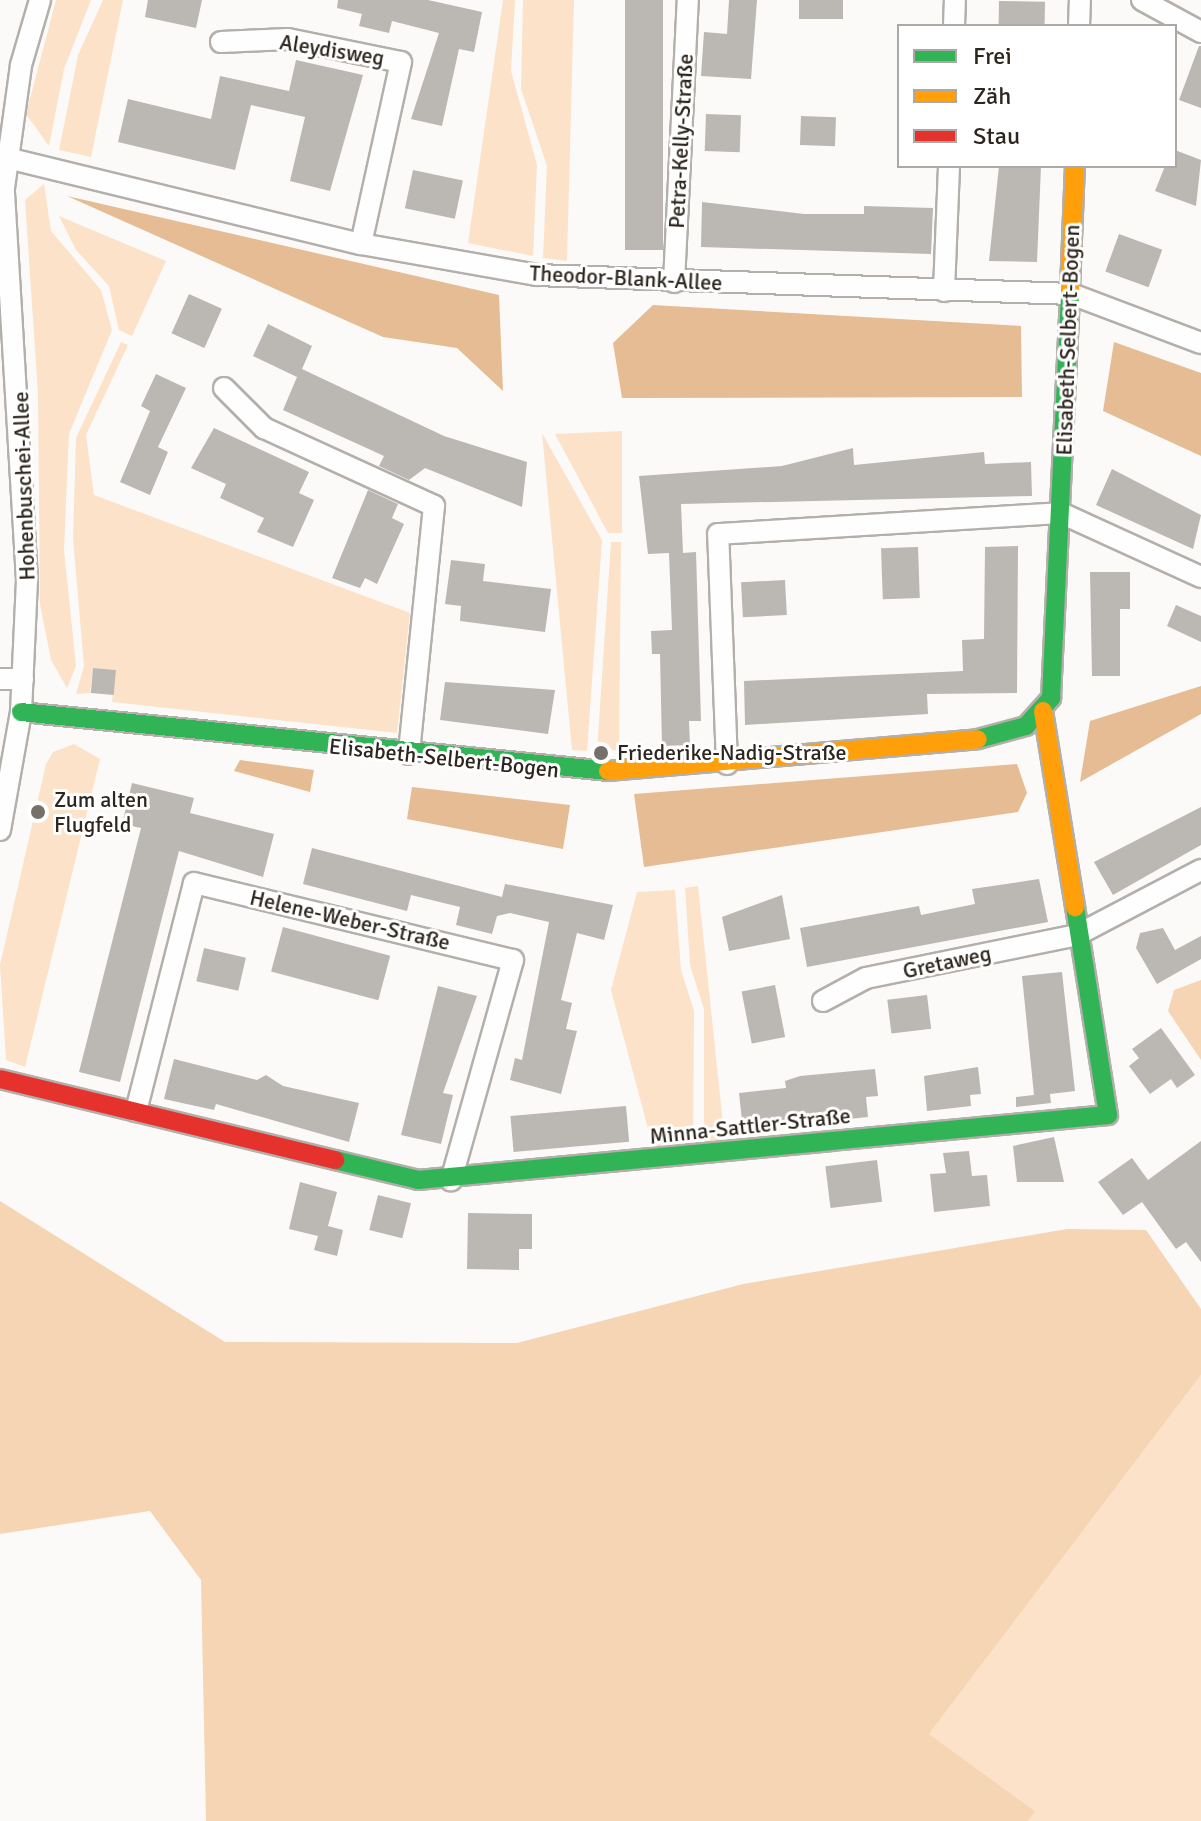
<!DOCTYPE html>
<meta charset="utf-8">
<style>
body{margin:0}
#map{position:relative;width:1201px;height:1821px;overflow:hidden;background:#fcfaf8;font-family:Signika,sans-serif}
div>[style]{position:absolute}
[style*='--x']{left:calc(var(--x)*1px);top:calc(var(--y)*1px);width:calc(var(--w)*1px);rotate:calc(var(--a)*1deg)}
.green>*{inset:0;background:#fce2c8}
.forest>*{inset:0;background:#f6d5b4}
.water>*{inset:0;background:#e5bc93}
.building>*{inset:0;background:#bbb7b3;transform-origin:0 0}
.roads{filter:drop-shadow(2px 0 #b3afab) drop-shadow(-2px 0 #b3afab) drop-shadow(0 2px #b3afab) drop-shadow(0 -2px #b3afab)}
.street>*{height:20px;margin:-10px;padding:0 10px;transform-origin:10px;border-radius:10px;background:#fffefe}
.fast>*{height:18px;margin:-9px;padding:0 9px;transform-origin:9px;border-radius:9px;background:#30b455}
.slow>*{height:18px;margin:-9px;padding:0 9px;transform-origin:9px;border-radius:9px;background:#ff9f0a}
.jam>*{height:18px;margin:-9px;padding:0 9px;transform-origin:9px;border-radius:9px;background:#e5322d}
.dots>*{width:22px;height:22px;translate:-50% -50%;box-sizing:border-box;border:4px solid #fff;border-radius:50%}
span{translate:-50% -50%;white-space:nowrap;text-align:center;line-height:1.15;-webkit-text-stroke:6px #fff;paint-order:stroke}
.street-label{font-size:22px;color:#2d261e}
.poi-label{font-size:22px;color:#2d261e}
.left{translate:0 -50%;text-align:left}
.legend{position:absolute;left:897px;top:24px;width:280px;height:144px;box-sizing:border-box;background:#fff;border:2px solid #aba8a5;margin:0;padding:10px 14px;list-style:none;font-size:24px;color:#2d261e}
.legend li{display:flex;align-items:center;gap:16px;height:40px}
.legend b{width:40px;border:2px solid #aba8a5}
</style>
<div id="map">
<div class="green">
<i style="clip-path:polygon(56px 0,91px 0,64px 69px,49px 146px,26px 114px)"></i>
<i style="clip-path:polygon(103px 0,123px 0,91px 157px,59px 150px,78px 55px)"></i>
<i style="clip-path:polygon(503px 0,515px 0,511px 71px,537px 165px,533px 256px,468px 243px)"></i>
<i style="clip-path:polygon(523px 0,574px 0,567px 261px,543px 258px,547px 166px,521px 89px)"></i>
<i style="clip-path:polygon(44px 184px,51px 231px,101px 290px,112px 330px,69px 434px,64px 550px,76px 666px,67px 688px,51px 660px,40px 604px,38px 394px,25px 200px)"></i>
<i style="clip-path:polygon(59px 216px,166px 261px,132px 336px,119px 330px,109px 286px,76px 250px)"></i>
<i style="clip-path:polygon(121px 342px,128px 345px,86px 435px,94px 495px,410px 613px,397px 733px,112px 702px,115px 670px,93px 668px,90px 693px,76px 694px,84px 666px,73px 539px,76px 438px)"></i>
<i style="clip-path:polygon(622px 431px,622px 533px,608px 533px,555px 434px)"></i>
<i style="clip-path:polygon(542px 433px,602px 540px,587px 751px,572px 750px)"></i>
<i style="clip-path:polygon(611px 542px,621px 542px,619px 750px,597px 751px)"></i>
<i style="clip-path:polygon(74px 744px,100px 759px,25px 1067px,6px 1060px,0 965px,46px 764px,53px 752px)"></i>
<i style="clip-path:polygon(698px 886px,725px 1143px,704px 1146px,704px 1009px,690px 965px,685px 888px)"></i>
<i style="clip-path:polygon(675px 890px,681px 970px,694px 1011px,693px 1147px,654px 1151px,611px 990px,637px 892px)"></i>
<i style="clip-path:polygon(1201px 1375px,1201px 1821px,1028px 1821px,1035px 1811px,929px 1734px)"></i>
</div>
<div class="forest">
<i style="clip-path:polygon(1201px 980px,1201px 1060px,1168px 1011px,1174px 990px)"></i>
<i style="clip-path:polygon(0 1201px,225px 1342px,517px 1343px,743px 1284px,1067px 1229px,1146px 1230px,1201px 1309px,1201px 1375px,929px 1734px,1035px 1811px,1028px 1821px,206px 1821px,201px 1580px,150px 1511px,0 1534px)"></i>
</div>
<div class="water">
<i style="clip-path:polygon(67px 196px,499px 295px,503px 391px,457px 348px,383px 337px)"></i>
<i style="clip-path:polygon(653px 305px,1021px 326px,1022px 397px,622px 398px,613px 343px)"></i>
<i style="clip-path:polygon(1114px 342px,1201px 373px,1201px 456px,1103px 411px)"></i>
<i style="clip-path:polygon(1201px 686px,1201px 714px,1080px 782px,1090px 721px)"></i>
<i style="clip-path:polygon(240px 760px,314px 770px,310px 792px,234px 771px)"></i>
<i style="clip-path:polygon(1017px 764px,1027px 793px,1018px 812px,644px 867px,634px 794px)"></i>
<i style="clip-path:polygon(412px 787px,570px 805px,563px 849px,407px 819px)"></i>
</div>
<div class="building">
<i style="clip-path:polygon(148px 0,202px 0,196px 28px,145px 17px)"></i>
<i style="clip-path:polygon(338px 0,428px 0,482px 12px,474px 52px,459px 49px,442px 126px,411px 119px,439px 33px,392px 21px,389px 33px,359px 26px,362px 14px,337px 8px)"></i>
<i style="left:625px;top:0;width:38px;height:250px"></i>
<i style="clip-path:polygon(729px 0,757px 0,751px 79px,701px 76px,704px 32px,727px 34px)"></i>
<i style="left:799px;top:0;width:44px;height:19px"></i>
<i style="left:999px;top:1px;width:46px;height:25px;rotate:1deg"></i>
<i style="clip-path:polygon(1199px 46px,1201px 46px,1201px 108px,1179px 100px)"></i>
<i style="clip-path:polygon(296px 60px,363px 75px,330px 191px,290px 181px,305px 117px,251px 105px,235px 170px,118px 142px,128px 99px,211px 119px,220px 76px,289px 91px)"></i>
<i style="left:706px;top:114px;width:35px;height:37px;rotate:2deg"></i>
<i style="left:801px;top:116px;width:35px;height:29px;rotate:2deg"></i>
<i style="clip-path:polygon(1175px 150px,1201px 160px,1196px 206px,1155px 191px,1165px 166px,1175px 166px)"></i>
<i style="clip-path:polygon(999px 166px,1041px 166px,1037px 262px,989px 261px)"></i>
<i style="left:413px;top:170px;width:51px;height:39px;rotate:12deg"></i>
<i style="clip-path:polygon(702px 202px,804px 214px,864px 214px,864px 206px,933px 208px,931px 254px,701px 247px)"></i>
<i style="left:1119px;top:234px;width:46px;height:40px;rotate:20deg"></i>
<i style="left:189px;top:294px;width:36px;height:43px;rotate:24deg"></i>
<i style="clip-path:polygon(268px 324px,312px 346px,302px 369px,444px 436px,527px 462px,522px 507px,425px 468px,409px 480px,379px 466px,384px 456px,283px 410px,297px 377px,253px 356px)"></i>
<i style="clip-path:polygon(156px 374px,186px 388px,158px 447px,168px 452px,150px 495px,120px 482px,150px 411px,141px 406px)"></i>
<i style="clip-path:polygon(214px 428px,309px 472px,299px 493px,314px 500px,293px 547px,257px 532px,264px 518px,220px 498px,226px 484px,191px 468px)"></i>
<i style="clip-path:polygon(853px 448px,854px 465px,984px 452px,985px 464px,1031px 462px,1032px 496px,681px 504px,683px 553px,696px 552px,701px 721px,689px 721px,690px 745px,662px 746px,660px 654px,652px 654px,651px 631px,672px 630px,669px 553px,648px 554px,639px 476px,782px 466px)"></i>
<i style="clip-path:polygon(1112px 469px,1201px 515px,1193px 549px,1096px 505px)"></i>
<i style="clip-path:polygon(368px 490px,398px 504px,392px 518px,404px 524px,377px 584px,365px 578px,360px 588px,332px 578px)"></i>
<i style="clip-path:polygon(1018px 546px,1017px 693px,927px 694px,928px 714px,745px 725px,744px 681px,963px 671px,962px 640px,984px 639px,985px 547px)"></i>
<i style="left:918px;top:547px;width:51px;height:37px;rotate:88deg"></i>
<i style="clip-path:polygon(451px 560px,485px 564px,483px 581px,551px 589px,545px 632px,460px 621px,461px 606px,445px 604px)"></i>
<i style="clip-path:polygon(1090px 572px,1130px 572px,1130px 609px,1120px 609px,1120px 676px,1092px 676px)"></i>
<i style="left:785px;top:580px;width:35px;height:44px;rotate:87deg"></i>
<i style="clip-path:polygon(1176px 605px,1201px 616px,1201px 642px,1167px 626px)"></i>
<i style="left:93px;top:668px;width:23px;height:25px;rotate:5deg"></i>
<i style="clip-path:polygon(445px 682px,555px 690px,548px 734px,440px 720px)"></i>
<i style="clip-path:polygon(132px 783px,194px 798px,190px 813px,274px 834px,263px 877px,179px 851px,120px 1082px,79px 1072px,141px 828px,122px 824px)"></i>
<i style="clip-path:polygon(1201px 807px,1201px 845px,1113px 895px,1094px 862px)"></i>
<i style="clip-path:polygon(312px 848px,502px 897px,505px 884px,613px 905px,604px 940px,577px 933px,561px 1000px,572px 1003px,566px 1029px,577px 1031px,561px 1094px,510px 1080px,515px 1058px,522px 1060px,549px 922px,510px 913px,497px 916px,492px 934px,456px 925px,460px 907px,411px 895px,407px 911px,303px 884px)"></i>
<i style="clip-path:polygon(1039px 879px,1048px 922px,807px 967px,800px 928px,919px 906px,921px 915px,975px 904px,972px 889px)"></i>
<i style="clip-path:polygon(782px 895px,790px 939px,729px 951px,722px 917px)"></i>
<i style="left:283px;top:927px;width:111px;height:46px;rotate:15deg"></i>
<i style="clip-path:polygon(1163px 928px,1175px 950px,1201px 936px,1201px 959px,1157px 984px,1136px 948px,1140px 933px)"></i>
<i style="left:204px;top:948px;width:43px;height:34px;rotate:13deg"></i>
<i style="clip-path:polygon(1062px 972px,1075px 1091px,1050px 1094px,1051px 1103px,1016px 1107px,1016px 1097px,1034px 1095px,1022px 976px)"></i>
<i style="left:775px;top:985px;width:53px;height:34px;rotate:79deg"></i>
<i style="clip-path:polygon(438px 986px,477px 996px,443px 1093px,453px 1095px,441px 1144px,401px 1135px)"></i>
<i style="left:927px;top:995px;width:34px;height:40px;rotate:83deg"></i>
<i style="clip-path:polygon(1161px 1028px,1195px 1075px,1177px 1088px,1171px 1079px,1150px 1094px,1129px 1066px,1139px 1058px,1132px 1049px)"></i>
<i style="clip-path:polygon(174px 1059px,257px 1080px,266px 1075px,283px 1086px,359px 1103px,349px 1142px,216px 1104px,214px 1110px,164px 1099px)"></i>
<i style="clip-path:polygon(978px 1067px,981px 1094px,970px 1095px,971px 1106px,927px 1111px,924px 1076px)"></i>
<i style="clip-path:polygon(875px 1069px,878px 1096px,866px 1097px,868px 1117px,743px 1130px,739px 1093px,786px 1088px,785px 1081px,800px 1076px)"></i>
<i style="left:626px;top:1106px;width:36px;height:116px;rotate:85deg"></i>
<i style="clip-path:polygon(1054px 1137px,1064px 1182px,1017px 1182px,1013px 1146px)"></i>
<i style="clip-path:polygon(1201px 1141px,1201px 1262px,1186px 1242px,1176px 1249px,1142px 1202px,1123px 1215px,1098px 1182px,1132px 1158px,1148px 1180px)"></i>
<i style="clip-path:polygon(969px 1151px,972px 1176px,987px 1175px,990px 1206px,934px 1212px,930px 1174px,946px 1173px,943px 1153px)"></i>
<i style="left:877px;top:1160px;width:42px;height:52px;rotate:83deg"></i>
<i style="clip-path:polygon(300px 1182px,337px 1192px,328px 1226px,343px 1230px,337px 1256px,314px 1250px,318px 1236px,289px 1229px)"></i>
<i style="left:378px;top:1195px;width:34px;height:36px;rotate:14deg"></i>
<i style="clip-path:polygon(468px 1213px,532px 1214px,532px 1249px,519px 1249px,519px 1270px,467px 1269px)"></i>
</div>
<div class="roads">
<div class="street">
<i style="--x:1142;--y:0;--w:67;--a:28.5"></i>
<i style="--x:954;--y:26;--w:26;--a:-88"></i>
<i style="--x:1079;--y:26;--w:26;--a:-88"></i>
<i style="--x:221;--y:42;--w:67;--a:-2.6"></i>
<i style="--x:288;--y:39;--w:115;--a:11.5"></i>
<i style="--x:401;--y:62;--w:186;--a:102.4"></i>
<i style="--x:7;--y:158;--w:364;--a:13.7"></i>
<i style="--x:361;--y:244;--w:178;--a:10"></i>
<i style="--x:536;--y:275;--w:535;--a:2.03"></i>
<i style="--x:1071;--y:294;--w:139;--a:20.7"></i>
<i style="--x:674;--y:282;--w:282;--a:-87.2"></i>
<i style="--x:944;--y:291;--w:125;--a:-87.7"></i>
<i style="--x:224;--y:388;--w:57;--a:45"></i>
<i style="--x:264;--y:428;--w:187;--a:24.6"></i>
<i style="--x:434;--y:506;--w:249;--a:95.8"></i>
<i style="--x:0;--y:679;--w:23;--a:0"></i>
<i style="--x:727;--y:764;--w:230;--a:-92.2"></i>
<i style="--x:718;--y:534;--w:344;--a:-3.5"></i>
<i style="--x:1061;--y:513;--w:154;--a:24.6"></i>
<i style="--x:0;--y:830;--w:120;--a:-79.9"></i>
<i style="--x:21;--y:712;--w:132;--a:-87.4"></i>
<i style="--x:27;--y:580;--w:393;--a:-93.4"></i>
<i style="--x:4;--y:188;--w:124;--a:-82.1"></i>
<i style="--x:21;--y:65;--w:68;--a:-73.7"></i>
<i style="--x:823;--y:1001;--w:49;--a:-28.1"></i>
<i style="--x:866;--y:978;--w:215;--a:-11.5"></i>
<i style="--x:1077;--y:935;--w:140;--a:-27.7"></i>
<i style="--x:136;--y:1111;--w:235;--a:-75.7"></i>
<i style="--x:194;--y:883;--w:328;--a:13.6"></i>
<i style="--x:513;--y:960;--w:229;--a:105.7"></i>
</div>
<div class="fast">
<i style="--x:21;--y:712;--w:590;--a:5.74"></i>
<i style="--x:978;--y:739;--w:50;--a:-15.2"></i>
<i style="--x:1026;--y:726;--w:38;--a:-48"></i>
<i style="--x:1051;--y:698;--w:409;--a:-87.3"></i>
<i style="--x:335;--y:1160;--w:85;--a:13.5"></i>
<i style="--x:418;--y:1180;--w:693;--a:-5.38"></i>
<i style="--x:1108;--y:1115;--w:211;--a:-99"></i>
</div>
<div class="slow">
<i style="--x:1070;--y:289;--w:123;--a:-87.7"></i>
<i style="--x:1043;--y:711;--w:199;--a:80.7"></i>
<i style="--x:608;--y:771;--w:371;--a:-4.9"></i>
</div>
<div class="jam">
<i style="--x:0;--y:1079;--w:345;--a:13.6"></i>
</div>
</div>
<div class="dots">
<i style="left:601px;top:753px;background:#75706a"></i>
<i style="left:38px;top:812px;background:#75706a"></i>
</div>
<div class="street-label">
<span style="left:332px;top:50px;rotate:9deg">Aleydisweg</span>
<span style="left:681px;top:141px;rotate:-87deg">Petra-Kelly-Straße</span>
<span style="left:626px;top:278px;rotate:3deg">Theodor-Blank-Allee</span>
<span style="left:1068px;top:340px;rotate:-88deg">Elisabeth-Selbert-Bogen</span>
<span style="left:24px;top:486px;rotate:-92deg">Hohenbuschei-Allee</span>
<span style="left:444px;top:758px;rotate:6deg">Elisabeth-Selbert-Bogen</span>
<span style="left:350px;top:920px;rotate:13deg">Helene-Weber-Straße</span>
<span style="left:947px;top:962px;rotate:-12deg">Gretaweg</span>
<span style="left:750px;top:1126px;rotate:-6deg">Minna-Sattler-Straße</span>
</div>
<div class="poi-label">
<span class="left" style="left:617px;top:753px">Friederike-Nadig-Straße</span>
<span class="left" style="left:54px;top:812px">Zum alten<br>Flugfeld</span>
</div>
<ul class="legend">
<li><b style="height:10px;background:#30b455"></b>Frei</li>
<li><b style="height:10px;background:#ff9f0a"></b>Zäh</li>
<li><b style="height:10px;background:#e5322d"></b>Stau</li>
</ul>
</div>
